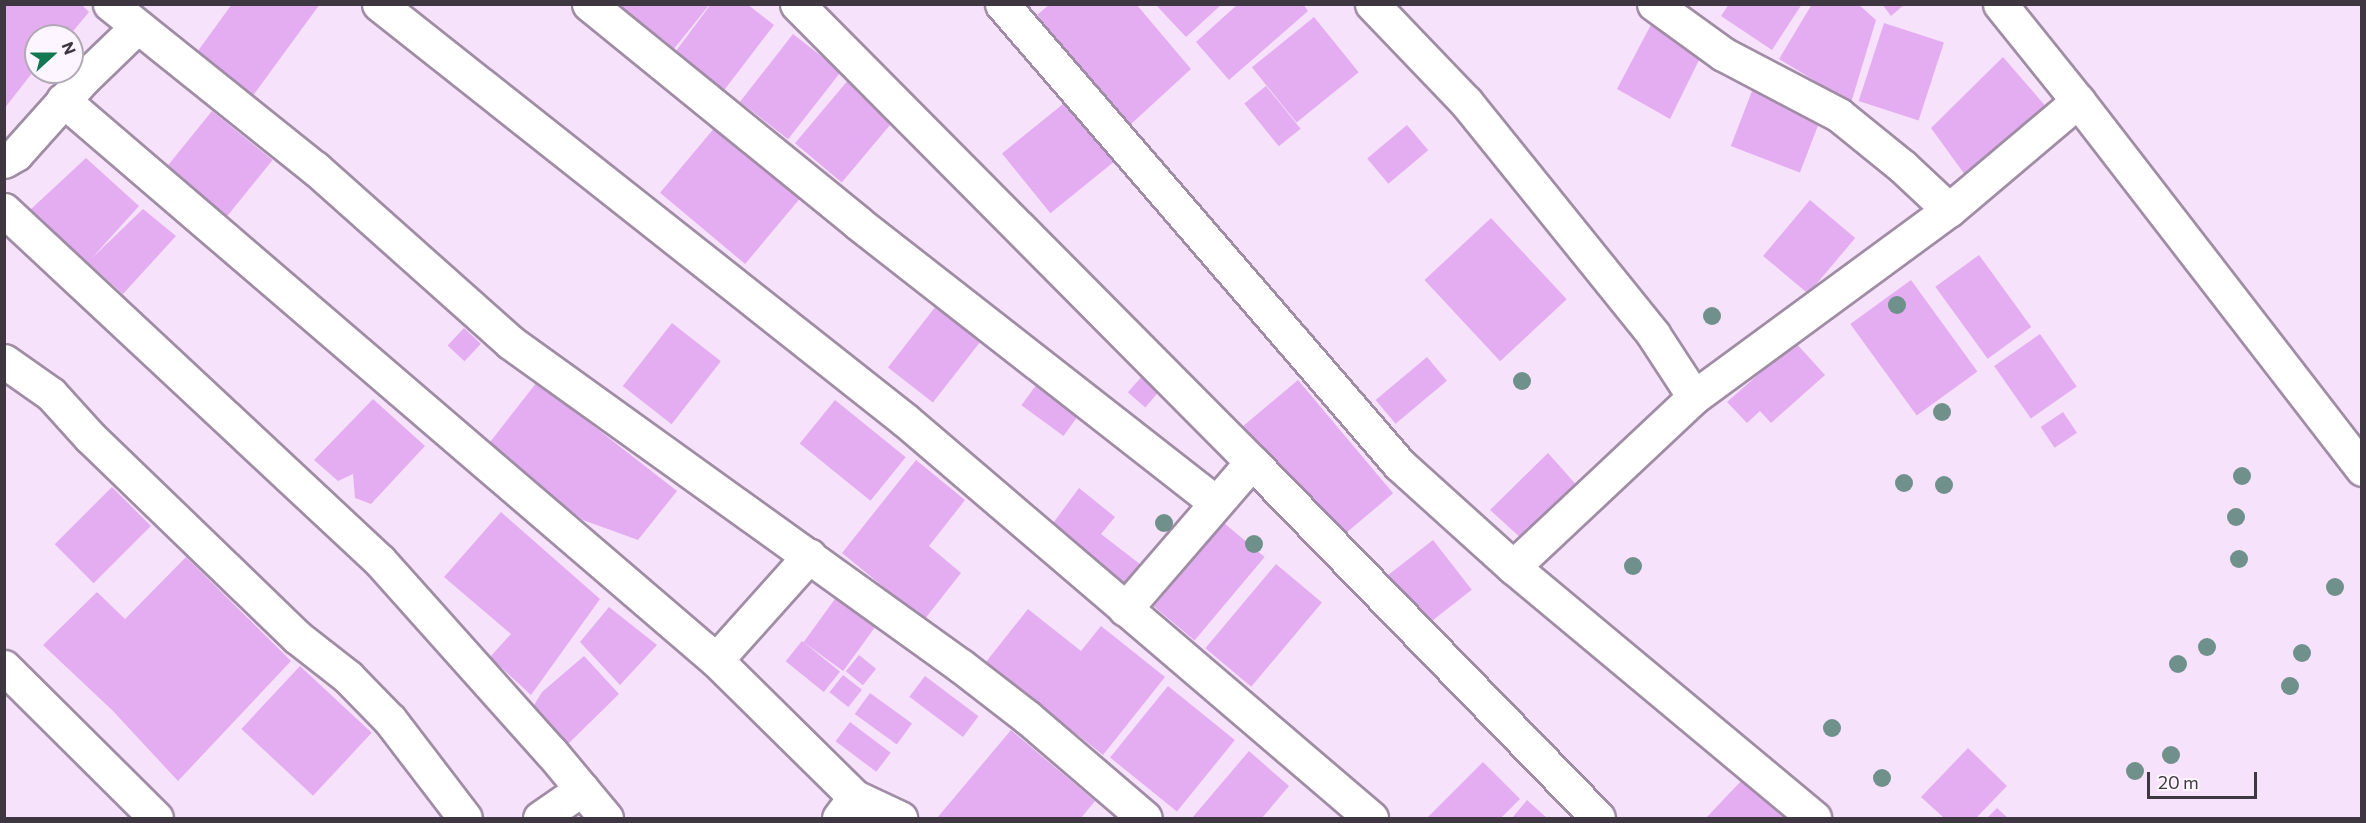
<!DOCTYPE html>
<style>
body{margin:0}
#map{position:relative;width:2366px;height:823px;overflow:hidden;background:#f7e2fc;font-family:Commissioner,sans-serif}
div>[style]{position:absolute}
[style*='--x']{left:calc(var(--x)*1px);top:calc(var(--y)*1px);width:calc(var(--w)*1px);rotate:calc(var(--a)*1deg)}
.building>*{inset:0;background:#e4adf2;transform-origin:0 0}
.roads{filter:drop-shadow(2px 0 #a08da5) drop-shadow(-2px 0 #a08da5) drop-shadow(0 2px #a08da5) drop-shadow(0 -2px #a08da5)}
.street>*{height:33px;margin:-16.5px;padding:0 16.5px;transform-origin:16.5px;border-radius:16.5px;background:#fff}
.trees>*{width:18px;height:18px;margin:-9px;border-radius:50%;background:#6f908b}
span{translate:-50% -50%;white-space:nowrap;text-align:center;line-height:1.15;-webkit-text-stroke:4.5px #fdf5ff;paint-order:stroke}
.frame{position:absolute;inset:0;border:6px solid #3e3641;pointer-events:none}
.north{position:absolute;left:24px;top:24px;width:60px;height:60px;box-sizing:border-box;background:#fdf5ff;border:2px solid #b1a9b3;border-radius:50%;rotate:69deg;font-size:16px;font-weight:700;line-height:24px;text-align:center;color:#3e3641}
.north::after{content:'';display:block;margin:auto;width:21px;height:27px;background:#13774f;clip-path:polygon(50% 0,100% 100%,50% 72%,0 100%)}
.scale{position:absolute;left:2147px;top:772px;width:110px;height:27px;box-sizing:border-box;border:3px solid #3e3641;border-top:0;padding-left:8px;font-size:18px;line-height:21px;white-space:nowrap;color:#3e3641;-webkit-text-stroke:4px #fdf5ff;paint-order:stroke}
</style>
<div id="map">
<div class="building">
<i style="clip-path:polygon(4px 4px,81px 4px,89px 12px,69px 36px,36px 36px,36px 68px,4px 109px)"></i>
<i style="clip-path:polygon(232px 4px,320px 4px,252px 97px,195px 55px)"></i>
<i style="clip-path:polygon(613px 4px,710px 4px,673px 50px)"></i>
<i style="clip-path:polygon(711px 4px,747px 4px,774px 25px,722px 93px,673px 55px)"></i>
<i style="clip-path:polygon(1050px 4px,1136px 4px,1191px 69px,1130px 125px,1037px 15px)"></i>
<i style="clip-path:polygon(1155px 4px,1222px 4px,1186px 37px)"></i>
<i style="clip-path:polygon(1238px 4px,1303px 4px,1308px 11px,1229px 80px,1196px 42px)"></i>
<i style="clip-path:polygon(1729px 4px,1802px 4px,1772px 50px,1721px 16px)"></i>
<i style="clip-path:polygon(1812px 4px,1858px 4px,1876px 20px,1851px 103px,1779px 59px)"></i>
<i style="clip-path:polygon(1882px 4px,1905px 4px,1891px 16px)"></i>
<i style="left:1314px;top:17px;width:71px;height:80px;rotate:51deg"></i>
<i style="clip-path:polygon(1654px 19px,1701px 56px,1670px 119px,1617px 89px)"></i>
<i style="left:1884px;top:23px;width:63px;height:82px;rotate:18deg"></i>
<i style="left:793px;top:34px;width:61px;height:86px;rotate:38deg"></i>
<i style="clip-path:polygon(2003px 57px,2048px 109px,1968px 179px,1931px 128px)"></i>
<i style="left:849px;top:79px;width:61px;height:84px;rotate:40deg"></i>
<i style="left:1266px;top:86px;width:55px;height:28px;rotate:51deg"></i>
<i style="left:1752px;top:91px;width:74px;height:59px;rotate:21deg"></i>
<i style="left:1068px;top:100px;width:77px;height:85px;rotate:51deg"></i>
<i style="left:212px;top:111px;width:78px;height:75px;rotate:39deg"></i>
<i style="left:1407px;top:125px;width:33px;height:52px;rotate:50deg"></i>
<i style="left:716px;top:126px;width:111px;height:87px;rotate:40deg"></i>
<i style="clip-path:polygon(86px 158px,139px 206px,92px 258px,143px 209px,176px 236px,123px 294px,30px 210px)"></i>
<i style="left:1810px;top:200px;width:59px;height:73px;rotate:40deg"></i>
<i style="left:1491px;top:218px;width:111px;height:91px;rotate:47deg"></i>
<i style="left:1979px;top:255px;width:89px;height:54px;rotate:54deg"></i>
<i style="left:1911px;top:280px;width:113px;height:75px;rotate:54deg"></i>
<i style="left:936px;top:306px;width:57px;height:78px;rotate:38deg"></i>
<i style="left:672px;top:323px;width:62px;height:80px;rotate:38deg"></i>
<i style="left:464px;top:328px;width:23px;height:24px;rotate:43deg"></i>
<i style="left:2040px;top:334px;width:64px;height:56px;rotate:55deg"></i>
<i style="clip-path:polygon(1795px 342px,1825px 375px,1771px 423px,1760px 411px,1747px 423px,1727px 402px)"></i>
<i style="left:1427px;top:357px;width:31px;height:67px;rotate:50deg"></i>
<i style="left:1143px;top:375px;width:23px;height:23px;rotate:41deg"></i>
<i style="left:1042px;top:377px;width:52px;height:35px;rotate:36deg"></i>
<i style="left:1298px;top:380px;width:148px;height:72px;rotate:50deg"></i>
<i style="clip-path:polygon(537px 382px,677px 491px,638px 540px,583px 520px,487px 446px)"></i>
<i style="clip-path:polygon(373px 399px,425px 446px,371px 504px,355px 498px,353px 474px,338px 481px,314px 460px)"></i>
<i style="left:835px;top:400px;width:91px;height:56px;rotate:39deg"></i>
<i style="left:2063px;top:412px;width:25px;height:27px;rotate:56deg"></i>
<i style="clip-path:polygon(1548px 453px,1580px 489px,1522px 539px,1490px 510px)"></i>
<i style="clip-path:polygon(916px 460px,965px 500px,929px 546px,961px 573px,924px 620px,842px 553px)"></i>
<i style="left:112px;top:487px;width:55px;height:81px;rotate:45deg"></i>
<i style="clip-path:polygon(1079px 488px,1115px 517px,1101px 534px,1145px 568px,1127px 591px,1048px 530px)"></i>
<i style="clip-path:polygon(501px 512px,600px 599px,531px 695px,490px 657px,511px 634px,444px 577px)"></i>
<i style="left:1224px;top:523px;width:53px;height:109px;rotate:40deg"></i>
<i style="left:1433px;top:540px;width:63px;height:69px;rotate:52deg"></i>
<i style="clip-path:polygon(186px 557px,291px 661px,178px 781px,112px 710px,43px 645px,97px 592px,125px 619px)"></i>
<i style="left:1276px;top:564px;width:60px;height:110px;rotate:40deg"></i>
<i style="left:840px;top:592px;width:49px;height:62px;rotate:36deg"></i>
<i style="clip-path:polygon(609px 607px,657px 645px,620px 685px,580px 642px)"></i>
<i style="clip-path:polygon(1028px 609px,1081px 651px,1101px 626px,1165px 677px,1103px 755px,986px 662px)"></i>
<i style="left:802px;top:641px;width:49px;height:26px;rotate:39deg"></i>
<i style="left:859px;top:655px;width:22px;height:21px;rotate:39deg"></i>
<i style="clip-path:polygon(584px 656px,619px 694px,564px 748px,531px 710px,542px 692px)"></i>
<i style="left:300px;top:666px;width:98px;height:86px;rotate:43deg"></i>
<i style="left:843px;top:675px;width:24px;height:22px;rotate:38deg"></i>
<i style="left:925px;top:676px;width:67px;height:26px;rotate:37deg"></i>
<i style="left:1168px;top:686px;width:86px;height:92px;rotate:39deg"></i>
<i style="left:870px;top:693px;width:52px;height:26px;rotate:36deg"></i>
<i style="left:850px;top:722px;width:51px;height:24px;rotate:37deg"></i>
<i style="clip-path:polygon(1011px 730px,1095px 801px,1081px 818px,937px 818px)"></i>
<i style="clip-path:polygon(1968px 748px,2007px 786px,1976px 818px,1944px 818px,1921px 797px)"></i>
<i style="clip-path:polygon(1249px 751px,1289px 786px,1262px 818px,1192px 818px)"></i>
<i style="clip-path:polygon(1483px 762px,1520px 799px,1501px 818px,1427px 818px)"></i>
<i style="clip-path:polygon(1741px 781px,1784px 818px,1706px 818px)"></i>
<i style="clip-path:polygon(1527px 800px,1547px 818px,1512px 818px)"></i>
<i style="clip-path:polygon(1997px 808px,2008px 818px,1987px 818px)"></i>
</div>
<div class="roads">
<div class="street">
<i style="--x:110;--y:4;--w:263;--a:38.7"></i>
<i style="--x:315;--y:168;--w:261;--a:41.7"></i>
<i style="--x:510;--y:342;--w:555;--a:35.69"></i>
<i style="--x:961;--y:666;--w:83;--a:37.7"></i>
<i style="--x:1027;--y:717;--w:155;--a:40.6"></i>
<i style="--x:379;--y:4;--w:671;--a:38.34"></i>
<i style="--x:905;--y:420;--w:613;--a:40.5"></i>
<i style="--x:589;--y:4;--w:347;--a:39.1"></i>
<i style="--x:858;--y:223;--w:453;--a:38"></i>
<i style="--x:797;--y:4;--w:646;--a:45.19"></i>
<i style="--x:1252;--y:462;--w:496;--a:45.8"></i>
<i style="--x:1002;--y:4;--w:608;--a:49.2"></i>
<i style="--x:1399;--y:464;--w:154;--a:42.1"></i>
<i style="--x:1513;--y:567;--w:392;--a:39.8"></i>
<i style="--x:1372;--y:4;--w:136;--a:46.2"></i>
<i style="--x:1466;--y:102;--w:298;--a:51.1"></i>
<i style="--x:1653;--y:334;--w:75;--a:56.9"></i>
<i style="--x:1694;--y:397;--w:248;--a:136.8"></i>
<i style="--x:1654;--y:4;--w:85;--a:35.9"></i>
<i style="--x:1723;--y:54;--w:131;--a:27.7"></i>
<i style="--x:1839;--y:115;--w:81;--a:39"></i>
<i style="--x:1902;--y:166;--w:64;--a:43.1"></i>
<i style="--x:2000;--y:4;--w:124;--a:51.2"></i>
<i style="--x:2078;--y:101;--w:465;--a:52.3"></i>
<i style="--x:63;--y:100;--w:860;--a:40.62"></i>
<i style="--x:716;--y:660;--w:195;--a:44.6"></i>
<i style="--x:4;--y:161;--w:14;--a:-30"></i>
<i style="--x:16;--y:154;--w:102;--a:-48.2"></i>
<i style="--x:84;--y:78;--w:74;--a:-43.9"></i>
<i style="--x:4;--y:210;--w:514;--a:43.03"></i>
<i style="--x:380;--y:561;--w:256;--a:48.2"></i>
<i style="--x:551;--y:752;--w:86;--a:50.2"></i>
<i style="--x:4;--y:361;--w:57;--a:35.1"></i>
<i style="--x:51;--y:394;--w:58;--a:47.8"></i>
<i style="--x:90;--y:437;--w:288;--a:44"></i>
<i style="--x:297;--y:637;--w:65;--a:38.1"></i>
<i style="--x:348;--y:677;--w:60;--a:45.7"></i>
<i style="--x:390;--y:720;--w:123;--a:52.6"></i>
<i style="--x:1694;--y:397;--w:316;--a:-36.3"></i>
<i style="--x:1949;--y:210;--w:169;--a:-40.2"></i>
<i style="--x:1125;--y:609;--w:194;--a:-49.2"></i>
<i style="--x:716;--y:660;--w:140;--a:-48.2"></i>
<i style="--x:4;--y:667;--w:214;--a:44.8"></i>
<i style="--x:540;--y:818;--w:51;--a:-34.6"></i>
<i style="--x:839;--y:818;--w:26;--a:-53"></i>
<i style="--x:855;--y:797;--w:50;--a:25"></i>
</div>
</div>
<div class="trees">
<i style="left:1897px;top:305px"></i>
<i style="left:1712px;top:316px"></i>
<i style="left:1522px;top:381px"></i>
<i style="left:1942px;top:412px"></i>
<i style="left:2242px;top:476px"></i>
<i style="left:1904px;top:483px"></i>
<i style="left:1944px;top:485px"></i>
<i style="left:2236px;top:517px"></i>
<i style="left:1164px;top:523px"></i>
<i style="left:1254px;top:544px"></i>
<i style="left:2239px;top:559px"></i>
<i style="left:1633px;top:566px"></i>
<i style="left:2335px;top:587px"></i>
<i style="left:2207px;top:647px"></i>
<i style="left:2302px;top:653px"></i>
<i style="left:2178px;top:664px"></i>
<i style="left:2290px;top:686px"></i>
<i style="left:1832px;top:728px"></i>
<i style="left:2171px;top:755px"></i>
<i style="left:2135px;top:771px"></i>
<i style="left:1882px;top:778px"></i>
</div>
<div class="frame"></div>
<div class="north">N</div>
<div class="scale">20 m</div>
</div>
